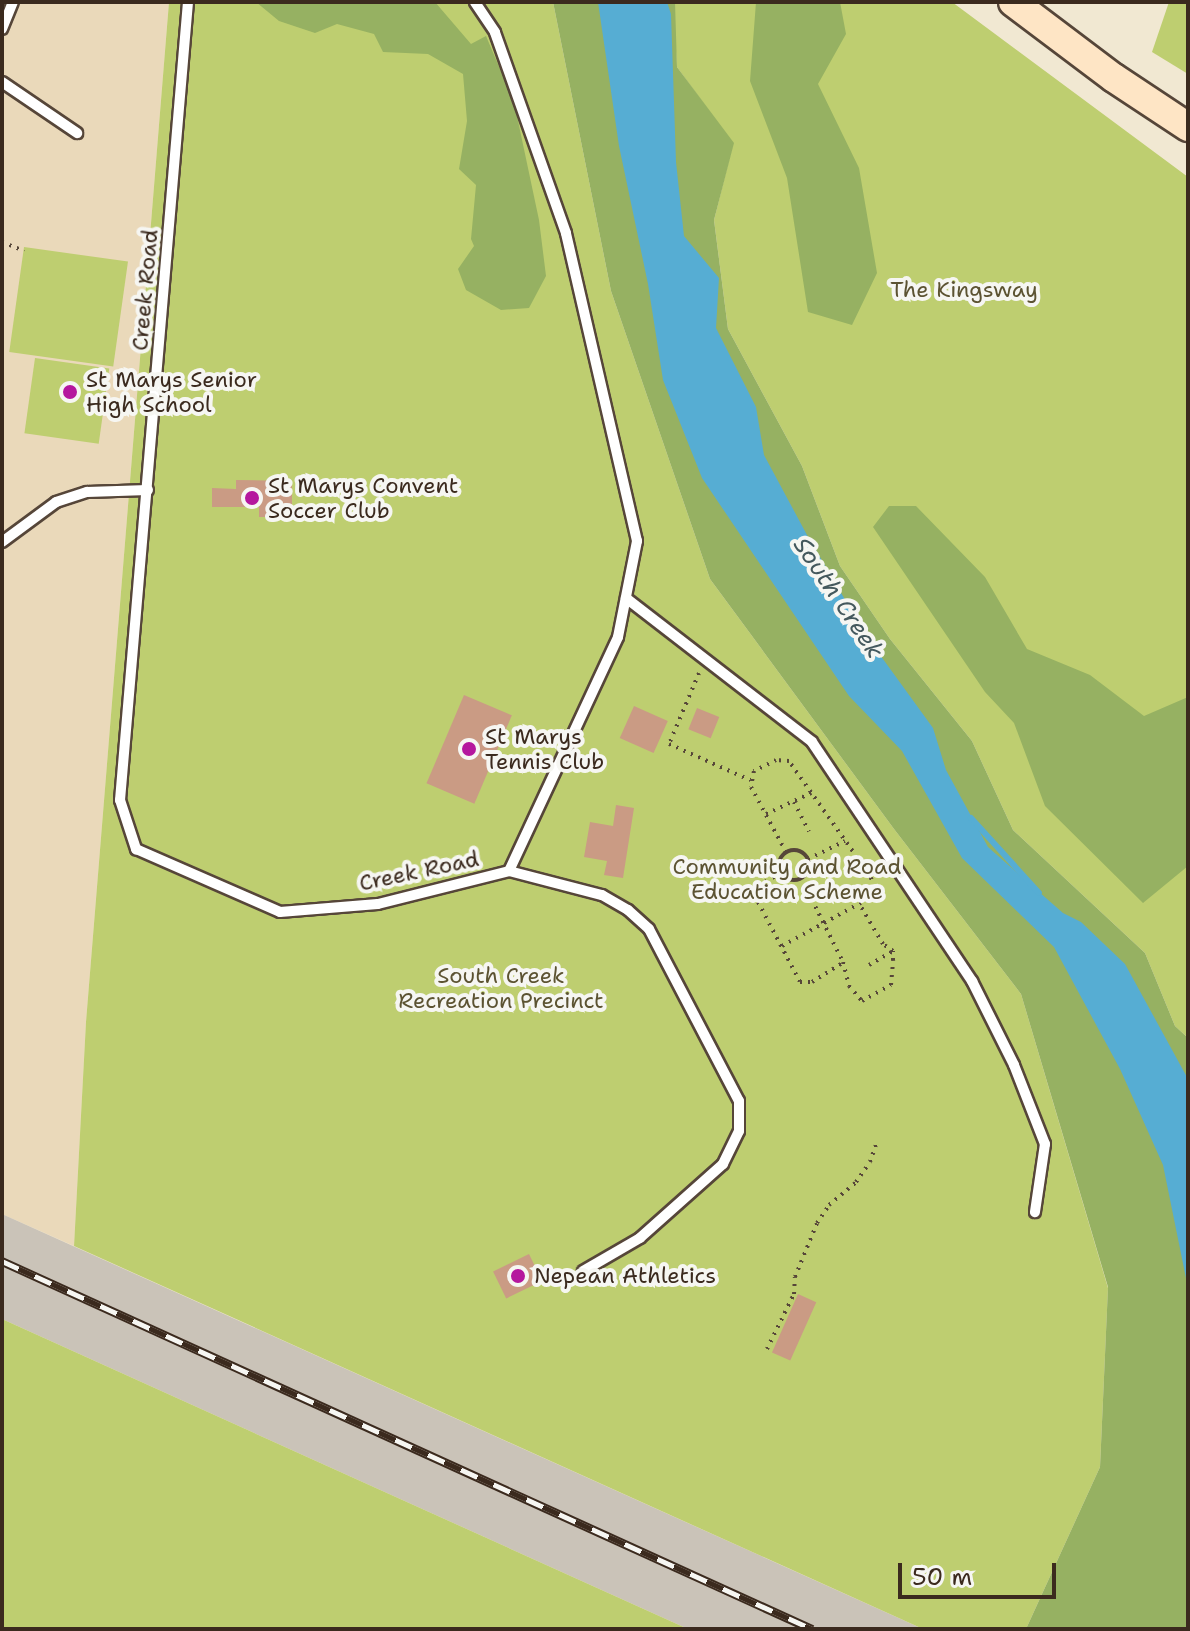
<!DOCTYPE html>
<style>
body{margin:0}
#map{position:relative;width:1190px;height:1631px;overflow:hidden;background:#f1e8d2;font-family:"Shantell Sans",sans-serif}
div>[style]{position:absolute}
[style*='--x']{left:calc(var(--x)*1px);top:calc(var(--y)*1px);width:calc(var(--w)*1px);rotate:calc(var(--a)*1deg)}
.built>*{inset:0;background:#ead9ba}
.industrial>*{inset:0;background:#cac3b8}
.green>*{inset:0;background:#bece70;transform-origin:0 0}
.forest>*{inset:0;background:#96b162}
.water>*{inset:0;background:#56add3}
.stream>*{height:6px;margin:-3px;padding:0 3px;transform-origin:3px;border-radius:3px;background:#56add3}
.building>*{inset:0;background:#ca9b84;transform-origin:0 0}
.path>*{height:4px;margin-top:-2px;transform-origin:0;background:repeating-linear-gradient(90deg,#564639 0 2px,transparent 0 8px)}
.path>.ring{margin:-2px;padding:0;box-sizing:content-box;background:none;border:4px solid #564639;border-radius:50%}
.roads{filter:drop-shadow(2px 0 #564639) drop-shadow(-2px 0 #564639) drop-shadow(0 2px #564639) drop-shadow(0 -2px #564639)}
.lane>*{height:10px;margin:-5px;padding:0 5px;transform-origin:5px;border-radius:5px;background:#fff}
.secondary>*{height:28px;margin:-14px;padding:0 14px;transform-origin:14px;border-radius:14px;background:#fee5c5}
.rail>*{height:9px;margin-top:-4.5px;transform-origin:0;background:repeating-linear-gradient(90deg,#f6f6f2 0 18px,#3b2a1e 0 36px);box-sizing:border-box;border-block:2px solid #3b2a1e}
.dots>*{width:22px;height:22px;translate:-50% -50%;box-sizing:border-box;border:4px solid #f6f6f2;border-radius:50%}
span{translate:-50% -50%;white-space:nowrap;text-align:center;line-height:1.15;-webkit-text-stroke:8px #f6f6f2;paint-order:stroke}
.street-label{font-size:22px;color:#3b2a1e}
.park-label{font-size:22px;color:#5c5332}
.poi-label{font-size:22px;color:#3b2a1e}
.left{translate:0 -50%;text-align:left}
.water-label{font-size:24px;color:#44585d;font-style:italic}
.frame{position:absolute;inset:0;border:4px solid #3b2a1e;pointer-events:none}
.scale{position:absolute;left:898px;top:1563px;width:158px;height:36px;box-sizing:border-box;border:4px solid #3b2a1e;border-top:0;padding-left:10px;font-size:24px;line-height:28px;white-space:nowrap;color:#3b2a1e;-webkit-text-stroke:6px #f6f6f2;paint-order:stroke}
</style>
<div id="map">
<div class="built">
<i style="clip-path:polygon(2px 2px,169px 2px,86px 1022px,74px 1246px,2px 1214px)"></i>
</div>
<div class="industrial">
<i style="clip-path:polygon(2px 1214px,923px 1629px,688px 1629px,2px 1319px)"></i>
</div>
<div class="green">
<i style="clip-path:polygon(169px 2px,553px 2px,611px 291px,710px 579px,894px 829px,1021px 994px,1108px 1288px,1100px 1467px,1026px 1629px,923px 1629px,74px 1246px,86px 1022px)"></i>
<i style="clip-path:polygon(673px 2px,952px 2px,1188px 177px,1188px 1038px,1175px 1026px,1145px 953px,1013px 830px,972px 741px,890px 639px,840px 566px,802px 466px,728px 329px,714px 220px,733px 144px,677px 67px)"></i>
<i style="clip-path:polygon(1169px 2px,1188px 2px,1188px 74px,1152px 52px)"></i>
<i style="left:24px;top:247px;width:105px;height:106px;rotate:8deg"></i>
<i style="left:35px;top:358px;width:75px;height:76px;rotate:8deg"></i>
<i style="clip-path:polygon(2px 1319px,688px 1629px,2px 1629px)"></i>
</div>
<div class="forest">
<i style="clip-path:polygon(256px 2px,435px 2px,471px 44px,486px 36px,514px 102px,539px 220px,546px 276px,529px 308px,501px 310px,466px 290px,458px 269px,474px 246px,471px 239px,476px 185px,459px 169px,467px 121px,463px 74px,428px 54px,383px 52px,374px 34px,337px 24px,315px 33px,279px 21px)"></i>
<i style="clip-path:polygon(553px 2px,675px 2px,677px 67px,734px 143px,714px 220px,728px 329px,802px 466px,840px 566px,890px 639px,972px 741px,1013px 830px,1145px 953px,1175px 1026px,1188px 1038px,1188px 1629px,1026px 1629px,1100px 1467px,1108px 1287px,1021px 994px,894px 829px,710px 579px,611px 291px)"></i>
<i style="clip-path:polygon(756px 2px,840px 2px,846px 34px,818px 84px,859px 168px,877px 273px,852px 325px,808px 312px,787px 178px,750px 81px)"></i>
<i style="clip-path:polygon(889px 506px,916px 506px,985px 577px,1027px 649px,1090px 675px,1144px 716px,1188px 697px,1188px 866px,1143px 903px,1045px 806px,1014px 723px,985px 692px,873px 527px)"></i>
</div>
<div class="water">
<i style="clip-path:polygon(598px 2px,667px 2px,671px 14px,676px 162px,684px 236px,719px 278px,716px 328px,756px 407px,764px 455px,807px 535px,867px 637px,933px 728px,946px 770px,988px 847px,1063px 913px,1081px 922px,1125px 964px,1188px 1079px,1188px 1288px,1163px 1165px,1120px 1069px,1054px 947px,962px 858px,902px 751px,849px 696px,702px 478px,663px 380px,648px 284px,619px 146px)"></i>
</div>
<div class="stream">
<i style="--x:971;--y:818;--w:101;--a:47.8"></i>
</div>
<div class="building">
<i style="clip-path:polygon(236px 480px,292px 481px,292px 517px,259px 517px,259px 507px,212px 507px,212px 488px,236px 489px)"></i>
<i style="left:464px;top:695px;width:52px;height:96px;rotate:23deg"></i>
<i style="left:634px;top:706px;width:37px;height:35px;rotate:24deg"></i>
<i style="left:697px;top:708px;width:24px;height:23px;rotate:22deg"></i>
<i style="clip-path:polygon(616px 805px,634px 808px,623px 878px,604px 875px,607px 861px,584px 857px,590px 822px,613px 826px)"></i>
<i style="left:529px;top:1254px;width:30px;height:40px;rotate:64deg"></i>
<i style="left:798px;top:1294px;width:20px;height:64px;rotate:24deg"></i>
</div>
<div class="path">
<i style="--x:2;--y:242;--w:24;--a:22"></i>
<i style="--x:699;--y:673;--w:77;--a:112.9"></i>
<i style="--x:669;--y:744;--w:89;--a:24"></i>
<i style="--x:794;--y:802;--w:33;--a:63"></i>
<i style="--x:766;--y:814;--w:50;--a:-25"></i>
<i class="ring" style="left:779px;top:850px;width:26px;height:26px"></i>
<i style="--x:808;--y:859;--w:41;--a:-25.9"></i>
<i style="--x:781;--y:873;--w:23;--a:151"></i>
<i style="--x:761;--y:884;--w:8;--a:120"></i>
<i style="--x:757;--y:891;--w:11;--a:85"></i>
<i style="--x:758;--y:902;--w:90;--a:62.3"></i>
<i style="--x:800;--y:982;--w:12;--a:0"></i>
<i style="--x:812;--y:982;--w:36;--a:-32"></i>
<i style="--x:801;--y:878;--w:94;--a:63.4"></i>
<i style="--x:843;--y:962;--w:25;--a:76"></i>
<i style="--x:849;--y:986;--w:20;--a:49"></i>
<i style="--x:862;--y:1001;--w:33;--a:-29"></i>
<i style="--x:891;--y:985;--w:25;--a:-85"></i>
<i style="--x:893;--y:960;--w:9;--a:-90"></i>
<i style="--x:893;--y:951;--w:12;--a:-145"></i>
<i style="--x:883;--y:944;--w:45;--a:-120.5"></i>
<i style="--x:782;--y:946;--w:106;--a:-28.7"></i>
<i style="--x:875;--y:895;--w:18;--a:-103"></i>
<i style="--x:871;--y:877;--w:142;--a:-125.3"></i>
<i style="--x:789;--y:761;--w:13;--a:-176"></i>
<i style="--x:776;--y:760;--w:25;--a:153"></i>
<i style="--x:754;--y:771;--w:16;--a:101"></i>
<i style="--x:751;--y:787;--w:74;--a:61.7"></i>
<i style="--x:869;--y:965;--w:28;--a:-30"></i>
<i style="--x:767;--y:1349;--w:61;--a:-63.9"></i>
<i style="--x:794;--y:1294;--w:17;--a:-87"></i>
<i style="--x:795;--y:1277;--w:58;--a:-67.8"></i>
<i style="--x:817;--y:1223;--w:22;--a:-56"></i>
<i style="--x:829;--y:1205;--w:35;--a:-40"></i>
<i style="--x:856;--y:1182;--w:24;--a:-55"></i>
<i style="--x:870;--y:1162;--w:21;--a:-71"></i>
</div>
<div class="roads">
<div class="lane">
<i style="--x:188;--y:2;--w:801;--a:94.87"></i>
<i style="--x:120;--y:800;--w:52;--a:71.9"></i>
<i style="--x:136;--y:849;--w:157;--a:23.6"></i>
<i style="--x:280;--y:912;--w:98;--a:-4.7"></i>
<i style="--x:378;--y:904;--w:135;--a:-14.1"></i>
<i style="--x:509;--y:871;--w:258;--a:-65"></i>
<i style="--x:618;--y:637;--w:98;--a:-78.8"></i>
<i style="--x:637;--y:541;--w:316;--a:-103"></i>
<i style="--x:566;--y:233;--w:213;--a:-109.5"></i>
<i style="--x:495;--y:32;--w:36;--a:-124"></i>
<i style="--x:2;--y:29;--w:29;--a:-68"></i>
<i style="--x:2;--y:82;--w:91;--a:34.2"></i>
<i style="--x:2;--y:542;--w:67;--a:-36.5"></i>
<i style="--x:56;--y:502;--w:33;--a:-18"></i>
<i style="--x:87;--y:492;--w:61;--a:-1.9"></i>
<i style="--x:626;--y:598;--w:235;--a:37.7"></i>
<i style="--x:812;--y:742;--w:288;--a:56.2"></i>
<i style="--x:972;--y:981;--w:94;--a:63.4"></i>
<i style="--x:1014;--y:1065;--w:85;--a:68.6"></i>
<i style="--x:1045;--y:1144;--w:69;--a:98.4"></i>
<i style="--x:509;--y:871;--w:96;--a:14.5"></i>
<i style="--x:602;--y:895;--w:30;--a:30"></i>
<i style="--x:628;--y:910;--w:28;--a:42"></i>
<i style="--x:649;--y:929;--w:194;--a:62.4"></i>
<i style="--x:739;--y:1101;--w:30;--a:90"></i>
<i style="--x:739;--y:1131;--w:37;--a:116"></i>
<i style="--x:723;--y:1164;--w:111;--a:138.3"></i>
<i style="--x:640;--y:1238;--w:66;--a:149.9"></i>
</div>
<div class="secondary">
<i style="--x:1013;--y:2;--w:126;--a:37"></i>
<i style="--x:1114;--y:78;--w:89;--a:33.5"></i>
</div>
</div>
<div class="rail">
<i style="--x:2;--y:1261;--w:890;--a:24.43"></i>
</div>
<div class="dots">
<i style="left:70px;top:392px;background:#b5179e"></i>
<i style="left:252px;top:498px;background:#b5179e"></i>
<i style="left:469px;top:749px;background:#b5179e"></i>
<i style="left:518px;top:1276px;background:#b5179e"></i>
</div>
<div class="street-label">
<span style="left:145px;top:290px;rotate:-85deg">Creek Road</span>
<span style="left:419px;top:871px;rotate:-12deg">Creek Road</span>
</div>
<div class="park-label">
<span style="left:964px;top:290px">The Kingsway</span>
<span style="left:787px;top:879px">Community and Road<br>Education Scheme</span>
<span style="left:501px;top:988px">South Creek<br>Recreation Precinct</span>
</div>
<div class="poi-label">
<span class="left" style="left:86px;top:392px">St Marys Senior<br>High School</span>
<span class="left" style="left:268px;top:498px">St Marys Convent<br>Soccer Club</span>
<span class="left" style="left:485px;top:749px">St Marys<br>Tennis Club</span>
<span class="left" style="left:534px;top:1276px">Nepean Athletics</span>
</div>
<div class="water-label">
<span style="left:838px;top:598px;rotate:56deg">South Creek</span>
</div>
<div class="frame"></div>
<div class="scale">50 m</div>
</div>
